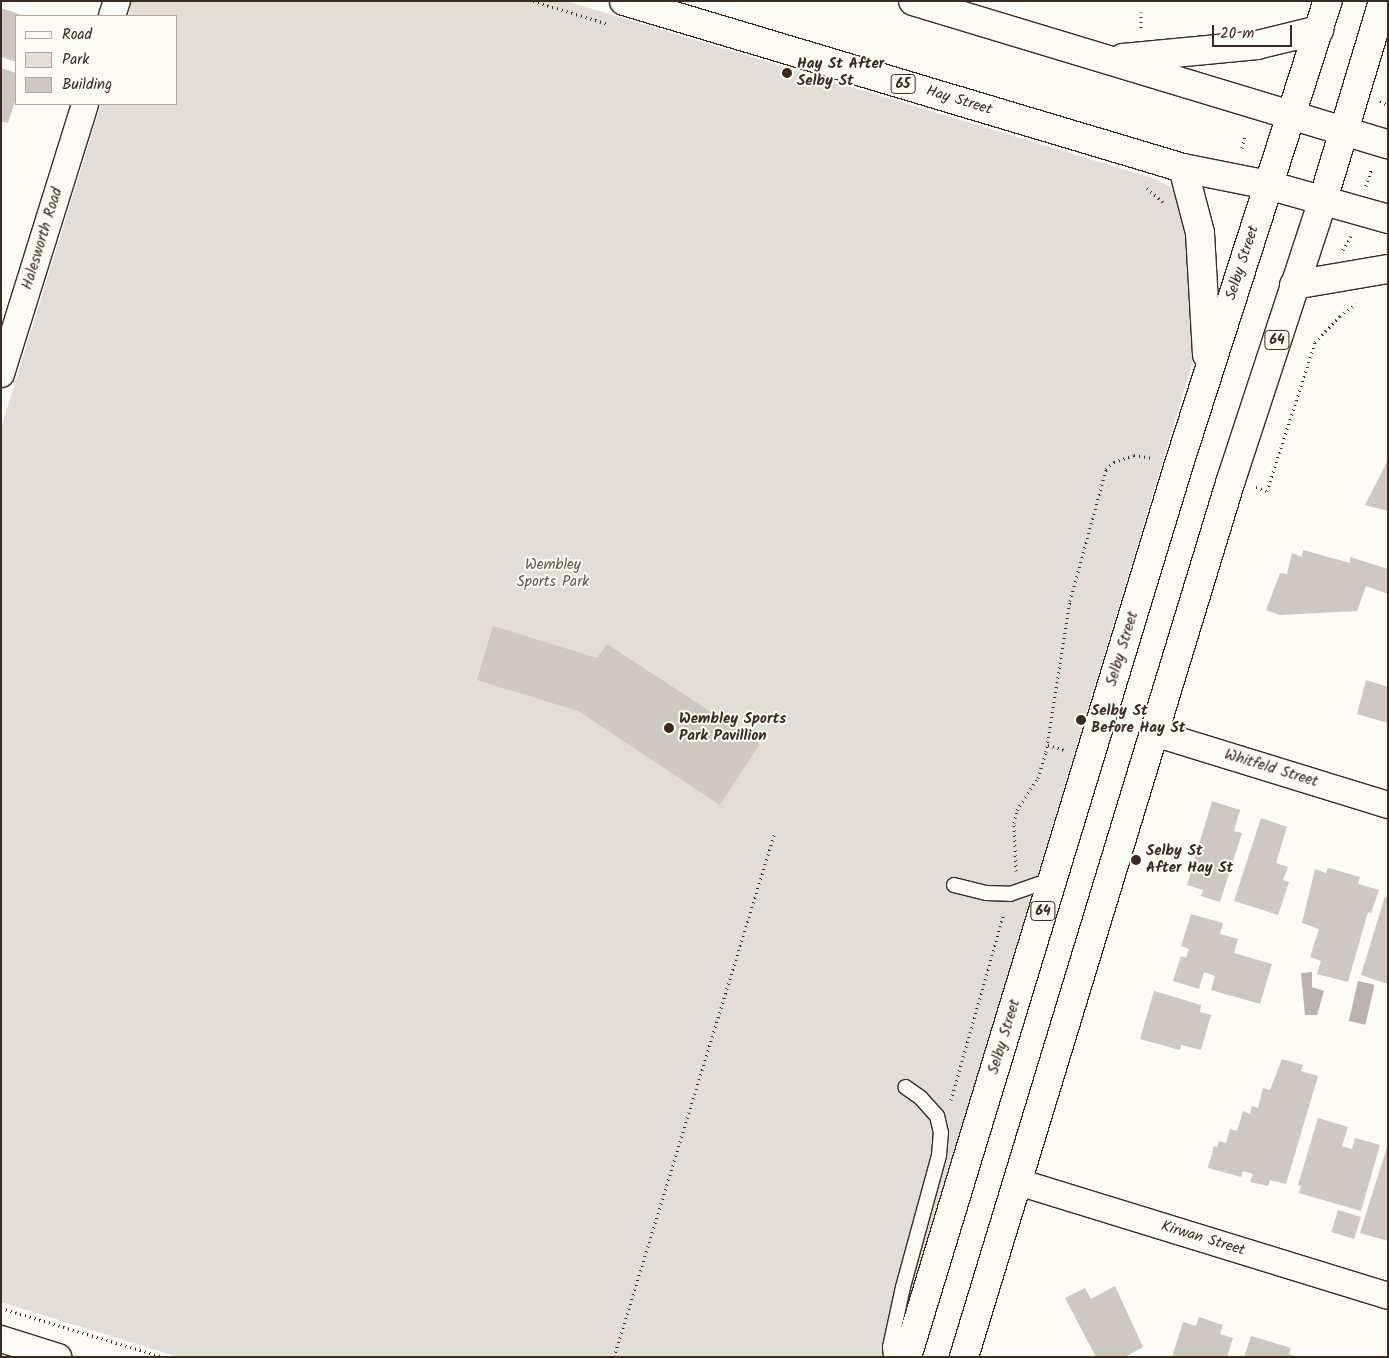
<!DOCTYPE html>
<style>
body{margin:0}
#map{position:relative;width:1389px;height:1358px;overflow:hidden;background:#fdfcf7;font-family:Kalam,sans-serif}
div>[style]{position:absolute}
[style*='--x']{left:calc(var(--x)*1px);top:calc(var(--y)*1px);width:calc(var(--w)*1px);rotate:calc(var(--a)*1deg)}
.green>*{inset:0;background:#e1ded7}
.water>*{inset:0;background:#bbb4ad;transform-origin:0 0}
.building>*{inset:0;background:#cdc8c2;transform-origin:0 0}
.path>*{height:3px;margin-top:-1.5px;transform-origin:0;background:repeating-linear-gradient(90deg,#3b2a1e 0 1px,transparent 0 5px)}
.roads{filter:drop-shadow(1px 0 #3b2a1e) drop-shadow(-1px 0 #3b2a1e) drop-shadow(0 1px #3b2a1e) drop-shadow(0 -1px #3b2a1e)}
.lane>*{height:14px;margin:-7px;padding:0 7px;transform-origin:7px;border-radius:7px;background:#fdfcf7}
.street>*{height:26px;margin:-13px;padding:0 13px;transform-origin:13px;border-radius:13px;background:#fdfcf7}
.primary>*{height:28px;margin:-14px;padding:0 14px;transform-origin:14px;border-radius:14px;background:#fdfcf7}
.dots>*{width:14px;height:14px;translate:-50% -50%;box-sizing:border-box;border:2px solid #fdfcf7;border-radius:50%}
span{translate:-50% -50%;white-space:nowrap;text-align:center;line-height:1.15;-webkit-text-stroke:4px #fdfcf7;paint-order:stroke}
.shield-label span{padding:1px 4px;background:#fdfcf7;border:1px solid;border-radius:4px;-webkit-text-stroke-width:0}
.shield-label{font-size:14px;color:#3b2a1e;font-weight:700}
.poi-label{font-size:15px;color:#3b2a1e;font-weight:700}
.left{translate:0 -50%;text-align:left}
.street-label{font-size:15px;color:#3b2a1e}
.park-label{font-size:15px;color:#64574c}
.frame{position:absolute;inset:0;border:2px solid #3b2a1e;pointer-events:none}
.legend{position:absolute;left:15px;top:15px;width:162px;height:90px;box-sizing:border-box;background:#fdfcf7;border:1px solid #afa8a0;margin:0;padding:6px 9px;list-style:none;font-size:15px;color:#3b2a1e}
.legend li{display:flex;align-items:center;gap:10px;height:25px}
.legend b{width:25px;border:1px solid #afa8a0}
.scale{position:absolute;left:1212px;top:25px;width:80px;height:22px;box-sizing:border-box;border:2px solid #3b2a1e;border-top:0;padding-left:6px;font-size:15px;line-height:18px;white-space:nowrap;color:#3b2a1e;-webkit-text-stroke:4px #fdfcf7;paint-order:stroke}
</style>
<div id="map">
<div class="green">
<i style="clip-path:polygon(132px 1px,566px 1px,1156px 179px,1170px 187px,1178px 197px,1183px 210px,1198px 340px,1193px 361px,892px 1357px,178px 1357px,1px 1302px,1px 428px,101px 104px,176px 104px,176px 16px,128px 16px)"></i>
</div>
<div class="water">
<i style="clip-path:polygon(1312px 972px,1312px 987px,1324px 991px,1317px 1015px,1305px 1015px,1301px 973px)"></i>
<i style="left:1358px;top:981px;width:17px;height:41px;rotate:13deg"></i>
</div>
<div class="building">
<i style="clip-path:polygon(1px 8px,25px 16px,16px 16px,16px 62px,1px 57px)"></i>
<i style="clip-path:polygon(1px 68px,16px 73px,16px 98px,8px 123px,1px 121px)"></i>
<i style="clip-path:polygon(1388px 460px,1388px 511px,1365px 505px)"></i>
<i style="clip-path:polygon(1303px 550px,1350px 563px,1350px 557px,1388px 569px,1388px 594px,1366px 586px,1357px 611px,1280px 615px,1266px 610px,1280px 573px,1287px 574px,1292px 553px,1302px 557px)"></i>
<i style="clip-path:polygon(493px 626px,597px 658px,607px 644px,760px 744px,720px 805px,578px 711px,477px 680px)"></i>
<i style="clip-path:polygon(1366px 680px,1388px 687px,1388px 723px,1357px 714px)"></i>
<i style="clip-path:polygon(1212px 801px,1240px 810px,1234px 831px,1242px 833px,1220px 902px,1201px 896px,1203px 890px,1187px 885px)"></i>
<i style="clip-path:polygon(1261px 818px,1287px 827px,1276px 863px,1288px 867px,1283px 880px,1289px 882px,1278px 915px,1234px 901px)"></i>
<i style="clip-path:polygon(1328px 868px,1360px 877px,1358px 884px,1379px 890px,1371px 913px,1368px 912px,1348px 982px,1317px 974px,1321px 961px,1310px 957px,1319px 929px,1302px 923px,1315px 869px,1326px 873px)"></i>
<i style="clip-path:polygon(1385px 896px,1388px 897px,1388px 984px,1361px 975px)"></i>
<i style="clip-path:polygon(1191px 914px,1223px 923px,1220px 934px,1238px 939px,1234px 953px,1272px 964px,1260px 1004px,1211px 990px,1215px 976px,1204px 972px,1199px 989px,1173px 981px,1181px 956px,1186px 958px,1189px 949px,1181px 946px)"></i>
<i style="clip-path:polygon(1154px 991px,1201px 1005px,1200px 1012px,1211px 1015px,1201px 1050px,1181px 1045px,1180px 1050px,1140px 1039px)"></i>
<i style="clip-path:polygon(1282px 1059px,1303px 1065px,1301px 1071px,1318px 1076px,1286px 1184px,1270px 1180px,1268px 1186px,1250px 1182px,1253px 1174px,1243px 1171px,1241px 1177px,1208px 1168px,1214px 1146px,1217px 1147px,1219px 1141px,1226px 1143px,1230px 1129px,1237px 1131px,1243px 1111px,1250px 1114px,1252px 1106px,1258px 1108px,1263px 1088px,1270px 1090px)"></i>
<i style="clip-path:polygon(1318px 1118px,1348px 1127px,1342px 1146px,1352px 1149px,1355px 1138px,1380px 1145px,1361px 1211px,1299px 1193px,1301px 1186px,1298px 1185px)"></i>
<i style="clip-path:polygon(1387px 1147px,1388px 1147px,1388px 1241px,1360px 1233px)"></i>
<i style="left:1338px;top:1210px;width:24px;height:23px;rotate:17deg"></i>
<i style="clip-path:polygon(1115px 1286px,1143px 1347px,1125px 1357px,1096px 1357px,1065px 1298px,1085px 1288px,1091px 1299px)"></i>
<i style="clip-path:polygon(1199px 1317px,1223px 1325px,1220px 1334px,1233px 1338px,1227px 1357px,1172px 1357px,1183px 1322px,1196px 1326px)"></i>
<i style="clip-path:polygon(1251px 1336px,1291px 1348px,1289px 1354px,1297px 1357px,1244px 1357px)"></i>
</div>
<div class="path">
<i style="--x:533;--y:1;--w:78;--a:17"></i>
<i style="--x:1141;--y:12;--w:17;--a:90"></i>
<i style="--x:1380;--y:101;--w:9;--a:27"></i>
<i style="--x:1242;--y:148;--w:12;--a:-76"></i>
<i style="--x:1366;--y:186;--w:19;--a:-72"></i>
<i style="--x:1147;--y:188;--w:21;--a:41"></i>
<i style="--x:1343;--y:250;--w:16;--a:-60"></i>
<i style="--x:1256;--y:487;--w:12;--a:20"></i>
<i style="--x:1267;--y:491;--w:157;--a:-72.1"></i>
<i style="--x:1315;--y:342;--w:36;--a:-46"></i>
<i style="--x:1340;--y:316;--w:20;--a:-37"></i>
<i style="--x:1048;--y:745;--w:17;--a:17"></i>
<i style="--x:1016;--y:871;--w:48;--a:-92.4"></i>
<i style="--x:1014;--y:823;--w:13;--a:-77"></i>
<i style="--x:1017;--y:810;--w:38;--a:-57"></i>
<i style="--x:1038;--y:778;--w:27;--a:-73"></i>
<i style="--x:1046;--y:752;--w:153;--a:-81"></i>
<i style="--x:1070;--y:601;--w:137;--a:-74.7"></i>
<i style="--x:1106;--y:469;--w:11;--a:-41"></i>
<i style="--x:1114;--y:462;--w:21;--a:-19"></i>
<i style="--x:1134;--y:455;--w:20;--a:9"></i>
<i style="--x:951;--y:1100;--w:191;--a:-74.2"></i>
<i style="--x:1;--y:1308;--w:169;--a:16.8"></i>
<i style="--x:614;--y:1357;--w:546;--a:-72.96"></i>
</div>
<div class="roads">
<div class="lane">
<i style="--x:954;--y:885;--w:33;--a:14"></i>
<i style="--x:986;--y:893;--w:24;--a:2"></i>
<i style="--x:1010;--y:894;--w:46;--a:-19.2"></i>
<i style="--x:891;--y:1357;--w:10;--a:-96"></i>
<i style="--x:890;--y:1347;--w:61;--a:-77.8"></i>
<i style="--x:903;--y:1287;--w:137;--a:-74.7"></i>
<i style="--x:939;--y:1155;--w:22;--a:-85"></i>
<i style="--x:941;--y:1133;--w:17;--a:-103"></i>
<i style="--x:937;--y:1116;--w:24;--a:-132"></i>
<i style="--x:921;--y:1098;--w:19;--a:-145"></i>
</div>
<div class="street">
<i style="--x:112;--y:16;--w:16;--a:-72"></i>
<i style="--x:1;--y:374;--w:283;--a:-72.7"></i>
<i style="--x:1154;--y:733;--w:245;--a:17.1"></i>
<i style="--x:1018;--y:1182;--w:387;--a:17.1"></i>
<i style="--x:1;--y:1339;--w:60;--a:17.5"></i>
</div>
<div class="primary">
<i style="--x:624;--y:1;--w:583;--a:16.63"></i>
<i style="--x:1183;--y:168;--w:87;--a:11.3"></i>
<i style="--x:1268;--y:185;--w:125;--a:15.8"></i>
<i style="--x:913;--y:1;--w:496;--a:16.8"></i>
<i style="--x:1123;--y:58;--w:135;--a:-5.5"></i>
<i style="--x:1257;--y:45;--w:64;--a:-13.6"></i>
<i style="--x:1183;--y:168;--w:67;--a:75.3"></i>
<i style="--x:1200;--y:233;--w:122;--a:86.7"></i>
<i style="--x:1294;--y:285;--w:95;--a:-9.7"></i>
<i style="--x:907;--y:1357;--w:934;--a:-73.06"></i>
<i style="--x:1179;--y:464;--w:486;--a:-72.2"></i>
<i style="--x:964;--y:1357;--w:917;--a:-73.07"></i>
<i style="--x:1231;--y:480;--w:295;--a:-71.8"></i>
<i style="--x:1323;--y:200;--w:208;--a:-73.2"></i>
</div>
</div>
<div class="dots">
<i style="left:787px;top:73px;background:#3b2a1e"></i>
<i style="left:1081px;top:720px;background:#3b2a1e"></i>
<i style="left:669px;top:728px;background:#3b2a1e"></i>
<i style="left:1136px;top:860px;background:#3b2a1e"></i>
</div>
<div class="shield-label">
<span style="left:903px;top:84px">65</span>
<span style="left:1277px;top:340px">64</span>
<span style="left:1043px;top:911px">64</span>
</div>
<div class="poi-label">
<span class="left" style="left:797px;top:73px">Hay St After<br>Selby St</span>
<span class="left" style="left:1091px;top:720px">Selby St<br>Before Hay St</span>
<span class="left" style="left:679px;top:728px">Wembley Sports<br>Park Pavillion</span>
<span class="left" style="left:1146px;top:860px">Selby St<br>After Hay St</span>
</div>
<div class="street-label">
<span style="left:959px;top:101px;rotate:17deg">Hay Street</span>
<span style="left:43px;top:239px;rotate:-73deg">Halesworth Road</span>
<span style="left:1243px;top:263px;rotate:-72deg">Selby Street</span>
<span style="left:1123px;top:649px;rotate:-73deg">Selby Street</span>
<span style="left:1271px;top:769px;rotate:17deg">Whitfeld Street</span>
<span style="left:1005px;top:1037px;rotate:-73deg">Selby Street</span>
<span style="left:1203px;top:1239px;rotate:17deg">Kirwan Street</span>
</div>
<div class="park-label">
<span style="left:553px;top:574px">Wembley<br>Sports Park</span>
</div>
<div class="frame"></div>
<ul class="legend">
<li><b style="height:6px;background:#fdfcf7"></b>Road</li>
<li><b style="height:14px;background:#e1ded7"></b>Park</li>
<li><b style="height:14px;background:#cdc8c2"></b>Building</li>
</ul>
<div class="scale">20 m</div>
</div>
